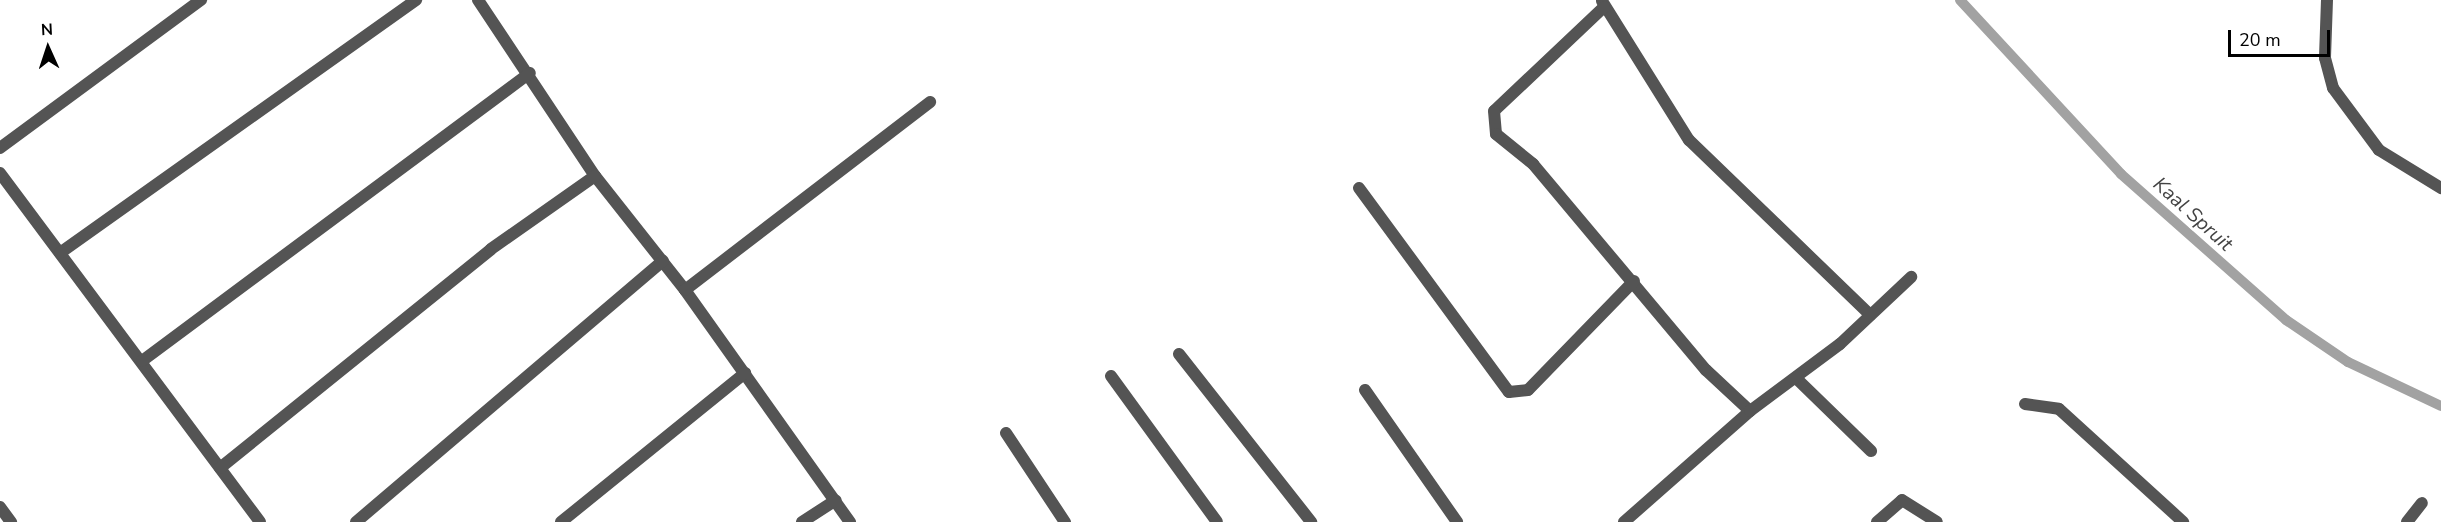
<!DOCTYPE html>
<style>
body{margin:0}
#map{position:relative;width:2441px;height:522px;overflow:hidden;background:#fff;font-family:"Nunito Sans",sans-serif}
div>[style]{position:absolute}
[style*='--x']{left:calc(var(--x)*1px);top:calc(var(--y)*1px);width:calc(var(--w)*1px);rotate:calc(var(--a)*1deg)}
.stream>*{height:10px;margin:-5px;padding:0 5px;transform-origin:5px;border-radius:5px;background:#a2a2a2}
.minor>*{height:12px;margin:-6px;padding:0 6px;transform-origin:6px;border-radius:6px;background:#545454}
span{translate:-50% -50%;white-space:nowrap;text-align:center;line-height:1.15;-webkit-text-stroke:4.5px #fff;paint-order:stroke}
.water-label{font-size:20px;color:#434343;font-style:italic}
.north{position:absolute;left:18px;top:18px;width:60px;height:60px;-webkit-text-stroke:4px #fff;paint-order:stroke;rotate:357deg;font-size:16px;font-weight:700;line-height:24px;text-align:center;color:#000}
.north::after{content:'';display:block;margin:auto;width:21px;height:27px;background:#000;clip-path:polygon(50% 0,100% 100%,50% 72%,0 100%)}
.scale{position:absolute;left:2228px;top:30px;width:102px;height:27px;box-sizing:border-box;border:3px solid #000;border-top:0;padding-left:8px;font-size:18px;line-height:21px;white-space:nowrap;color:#000;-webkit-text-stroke:4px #fff;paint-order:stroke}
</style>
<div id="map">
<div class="stream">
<i style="--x:1960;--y:0;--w:237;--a:47.2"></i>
<i style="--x:2121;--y:174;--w:220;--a:41.5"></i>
<i style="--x:2286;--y:320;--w:75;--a:34.1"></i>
<i style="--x:2348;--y:362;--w:103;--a:25.3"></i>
</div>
<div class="minor">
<i style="--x:478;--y:0;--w:211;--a:56.4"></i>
<i style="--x:595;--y:176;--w:145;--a:51.7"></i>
<i style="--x:685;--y:290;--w:285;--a:54.6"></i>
<i style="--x:2327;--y:0;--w:58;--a:92"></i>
<i style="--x:2325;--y:58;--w:31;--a:75"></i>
<i style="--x:2333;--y:88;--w:77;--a:53.4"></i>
<i style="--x:2379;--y:150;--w:73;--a:31.5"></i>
<i style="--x:1602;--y:1;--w:164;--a:58"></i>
<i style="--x:1689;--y:140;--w:252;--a:44"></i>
<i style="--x:1604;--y:7;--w:151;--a:136.6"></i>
<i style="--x:1494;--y:111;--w:23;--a:85"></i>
<i style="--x:1496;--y:134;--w:48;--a:39"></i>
<i style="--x:1533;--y:164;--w:269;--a:50"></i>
<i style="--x:1706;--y:370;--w:60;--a:43"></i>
<i style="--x:0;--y:148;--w:250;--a:-36.4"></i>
<i style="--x:0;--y:173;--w:435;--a:53.3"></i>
<i style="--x:1359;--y:188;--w:253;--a:53.7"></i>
<i style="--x:1509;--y:392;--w:19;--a:-6"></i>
<i style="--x:1528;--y:390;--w:152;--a:-45.8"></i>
<i style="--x:60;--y:253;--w:437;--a:-35.4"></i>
<i style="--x:685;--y:290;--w:309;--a:-37.5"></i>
<i style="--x:1179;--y:354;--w:214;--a:51.8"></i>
<i style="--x:142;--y:361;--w:483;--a:-36.6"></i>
<i style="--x:1111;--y:376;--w:180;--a:54"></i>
<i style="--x:1798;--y:380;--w:102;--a:44.2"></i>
<i style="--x:1365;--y:390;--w:161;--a:55.1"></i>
<i style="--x:2025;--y:404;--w:34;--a:8"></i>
<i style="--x:2059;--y:409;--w:168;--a:42.3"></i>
<i style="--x:1006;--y:433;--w:107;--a:56.5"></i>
<i style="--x:220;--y:468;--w:348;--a:-38.9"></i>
<i style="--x:491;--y:249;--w:127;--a:-35.1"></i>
<i style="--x:0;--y:507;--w:19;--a:54"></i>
<i style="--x:356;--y:522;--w:403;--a:-40.4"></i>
<i style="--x:561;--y:522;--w:237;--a:-39"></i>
<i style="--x:802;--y:522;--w:40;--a:-32.9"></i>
<i style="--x:1624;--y:522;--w:168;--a:-41.4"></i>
<i style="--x:1750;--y:411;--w:112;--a:-36.7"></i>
<i style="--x:1840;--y:344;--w:98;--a:-43.3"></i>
<i style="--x:1877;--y:522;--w:33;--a:-41"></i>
<i style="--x:1902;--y:500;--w:41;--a:32.2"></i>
<i style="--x:2407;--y:522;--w:24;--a:-52"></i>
</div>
<div class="water-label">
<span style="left:2193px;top:214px;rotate:42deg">Kaal Spruit</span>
</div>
<div class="north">N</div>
<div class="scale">20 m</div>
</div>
